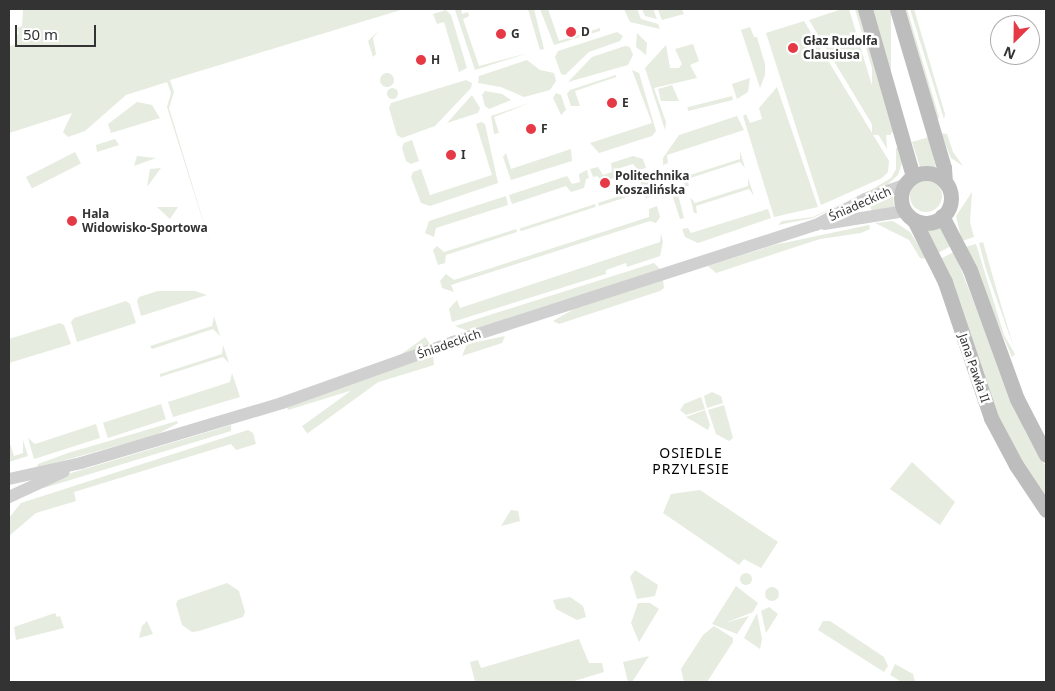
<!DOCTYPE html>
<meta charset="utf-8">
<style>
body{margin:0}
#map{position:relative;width:1055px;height:691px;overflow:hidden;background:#fff;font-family:"Noto Sans",sans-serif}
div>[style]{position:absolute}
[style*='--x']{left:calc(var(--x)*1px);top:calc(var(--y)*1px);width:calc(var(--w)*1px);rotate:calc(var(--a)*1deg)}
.green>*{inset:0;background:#e6ecdf;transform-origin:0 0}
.round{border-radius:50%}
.tertiary>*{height:12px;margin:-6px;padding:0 6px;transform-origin:6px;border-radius:6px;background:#d0d0d0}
.secondary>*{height:15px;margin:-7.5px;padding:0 7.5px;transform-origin:7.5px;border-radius:7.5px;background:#bdbdbd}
.secondary>.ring{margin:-7.5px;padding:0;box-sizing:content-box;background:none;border:15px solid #bdbdbd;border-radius:50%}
.dots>*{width:14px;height:14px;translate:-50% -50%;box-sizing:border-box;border:2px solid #fff;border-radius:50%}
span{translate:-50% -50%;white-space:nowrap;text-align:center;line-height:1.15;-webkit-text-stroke:5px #fff;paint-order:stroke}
.poi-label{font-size:12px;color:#333;font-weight:700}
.left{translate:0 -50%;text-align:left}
.street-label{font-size:12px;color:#333}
.neighbourhood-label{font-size:14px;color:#000;letter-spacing:1px}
.frame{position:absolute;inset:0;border:10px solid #333;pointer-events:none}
.north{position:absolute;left:990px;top:15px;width:50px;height:50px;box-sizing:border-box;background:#fff;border:1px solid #adadad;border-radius:50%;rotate:203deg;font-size:14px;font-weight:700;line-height:20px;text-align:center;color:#333}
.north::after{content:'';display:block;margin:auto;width:18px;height:22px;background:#e63946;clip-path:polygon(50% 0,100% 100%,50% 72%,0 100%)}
.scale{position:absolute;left:15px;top:25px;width:81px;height:22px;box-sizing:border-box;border:2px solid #333;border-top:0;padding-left:6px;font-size:15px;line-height:18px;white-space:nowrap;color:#333;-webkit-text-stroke:4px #fff;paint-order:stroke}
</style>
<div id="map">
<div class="green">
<i style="clip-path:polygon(23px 9px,404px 9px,170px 80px,174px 92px,169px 108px,213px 253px,167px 107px,171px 93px,167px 82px,126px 95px,85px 131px,68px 137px,63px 132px,72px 113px,9px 133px,9px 41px,10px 46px,17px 44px,15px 35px,19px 34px,17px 28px,22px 26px)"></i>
<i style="clip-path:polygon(461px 9px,462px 14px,468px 12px,469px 16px,463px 19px,479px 66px,528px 53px,475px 70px,455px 10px)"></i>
<i style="clip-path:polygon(528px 9px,534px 9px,544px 49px,540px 50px)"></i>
<i style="clip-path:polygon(540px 9px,548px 9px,559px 41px,600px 28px,600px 31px,554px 45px)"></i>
<i style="clip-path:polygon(624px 9px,637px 9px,641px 19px,658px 24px,660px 29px,630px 22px)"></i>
<i style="clip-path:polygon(642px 9px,653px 9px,657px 19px,645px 16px)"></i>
<i style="clip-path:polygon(682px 9px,684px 14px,662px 20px,658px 10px)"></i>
<i style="clip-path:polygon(842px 9px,849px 9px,886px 132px,887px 149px,809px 20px)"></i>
<i style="clip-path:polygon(855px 9px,860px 9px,894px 134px,890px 131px)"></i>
<i style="left:872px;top:9px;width:19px;height:126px"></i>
<i style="clip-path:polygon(903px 9px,907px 9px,939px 117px,937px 121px)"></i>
<i style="clip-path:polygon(910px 9px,914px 9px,945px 114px,944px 119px)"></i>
<i style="clip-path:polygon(446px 10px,451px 15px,467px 68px,459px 72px,444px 22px,437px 24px,433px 14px)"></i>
<i style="clip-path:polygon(804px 21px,889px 161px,888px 172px,882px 178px,821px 205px,766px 33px)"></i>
<i style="clip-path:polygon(750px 27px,754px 37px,757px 37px,765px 64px,765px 75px,760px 88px,741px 30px)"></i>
<i style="clip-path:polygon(378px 31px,373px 38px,376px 54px,373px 57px,368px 41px)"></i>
<i style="clip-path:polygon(617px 32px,623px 36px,620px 41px,589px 52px,565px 75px,561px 74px,555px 57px,558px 51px)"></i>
<i style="clip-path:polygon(637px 33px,647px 43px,646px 55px,636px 47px)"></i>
<i style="clip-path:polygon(693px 44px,699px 61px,690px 65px,697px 78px,654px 88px,666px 122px,665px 130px,645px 68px,666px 45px,670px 68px,679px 68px,682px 64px,675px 49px)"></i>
<i style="clip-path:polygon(625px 46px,630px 47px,633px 55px,628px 65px,568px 82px,592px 57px)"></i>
<i style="clip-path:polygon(527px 60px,540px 70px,554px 73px,556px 81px,550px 90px,524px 97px,501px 87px,478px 83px,479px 76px)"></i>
<i style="clip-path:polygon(632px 70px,639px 73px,656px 131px,652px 136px,599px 153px,590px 143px,652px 123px)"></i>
<i class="round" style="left:380px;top:73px;width:14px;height:14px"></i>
<i style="clip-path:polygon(616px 75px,616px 77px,575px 91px,580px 106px,571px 106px,567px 94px,570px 90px)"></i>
<i style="clip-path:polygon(750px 78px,748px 92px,737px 99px,732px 84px)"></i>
<i style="clip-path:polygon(466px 80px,472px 83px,471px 88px,435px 126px,402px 138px,397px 135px,389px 108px,391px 103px)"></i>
<i style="clip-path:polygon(672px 85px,679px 101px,661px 101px,658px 89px)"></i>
<i style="clip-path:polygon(777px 87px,818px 207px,774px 217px,743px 116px,746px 114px,750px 123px,762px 119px,759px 108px)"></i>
<i class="round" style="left:386.5px;top:87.5px;width:11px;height:11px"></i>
<i style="clip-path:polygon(485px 91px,502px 94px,511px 100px,489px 109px,485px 106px,482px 95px)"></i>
<i style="clip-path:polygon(556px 93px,561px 95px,566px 110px,561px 115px,553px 98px)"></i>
<i style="clip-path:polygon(472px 95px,480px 108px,478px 113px,447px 123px)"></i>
<i style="left:732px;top:96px;width:4px;height:46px;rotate:76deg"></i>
<i style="clip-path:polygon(137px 102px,152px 105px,160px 118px,111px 133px,108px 124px)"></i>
<i style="clip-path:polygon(532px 102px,494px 117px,499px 133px,494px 134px,491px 116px)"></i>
<i style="clip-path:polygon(737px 116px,744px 130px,667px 155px,668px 163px,663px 165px,663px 158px,679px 135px)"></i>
<i style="clip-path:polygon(481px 122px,485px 124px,498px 183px,430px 206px,421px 203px,411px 177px,413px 172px,421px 169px,430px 195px,492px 175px,476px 124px)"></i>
<i style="clip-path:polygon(941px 133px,947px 134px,953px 152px,963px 166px,951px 158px)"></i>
<i style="clip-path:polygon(929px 137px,936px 168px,920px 167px,912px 142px)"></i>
<i style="clip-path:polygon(115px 139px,119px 145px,97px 152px,96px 145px)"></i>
<i style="clip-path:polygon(412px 140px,419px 161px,411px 164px,406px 161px,402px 148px,404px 143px)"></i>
<i style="clip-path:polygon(901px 146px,902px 163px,898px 175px,887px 185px,866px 193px,891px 178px,896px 169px,896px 148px)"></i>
<i style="clip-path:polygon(571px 149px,572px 161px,511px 180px,503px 157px,506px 153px,511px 169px)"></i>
<i style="clip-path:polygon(740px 151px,745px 168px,740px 162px,687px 179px,689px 186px,685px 186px,681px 169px,687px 176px,740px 159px)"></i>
<i style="left:75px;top:152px;width:13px;height:55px;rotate:63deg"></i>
<i style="clip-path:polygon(137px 156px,156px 158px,134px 166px)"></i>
<i style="clip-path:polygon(633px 156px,643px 159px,646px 168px,638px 170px,633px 164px,617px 169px,617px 177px,603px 182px,597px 176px,593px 177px,590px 169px,598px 167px,603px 175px,612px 172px,611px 163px)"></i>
<i style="clip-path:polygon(161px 168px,147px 187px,150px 169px)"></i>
<i style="clip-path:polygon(587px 170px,589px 178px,586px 179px,584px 188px,571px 192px,566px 186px,512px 204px,509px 195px,567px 176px,572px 184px,580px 182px,579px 174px)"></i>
<i style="clip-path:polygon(669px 173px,673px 175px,684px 218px,680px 219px,666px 175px)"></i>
<i style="clip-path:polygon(748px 178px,754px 196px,749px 189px,696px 206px,697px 213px,694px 213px,690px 197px,695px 203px,748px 186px)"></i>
<i style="clip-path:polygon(645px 179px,649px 180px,654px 195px,651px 197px,646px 198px,642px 192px,599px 206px,598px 203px,641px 189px,641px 182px)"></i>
<i class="round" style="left:910px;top:180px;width:32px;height:32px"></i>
<i style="clip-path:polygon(972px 192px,970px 222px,974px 237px,962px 241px,956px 216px)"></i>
<i style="clip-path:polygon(893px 193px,894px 207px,872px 212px,869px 202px)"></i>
<i style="clip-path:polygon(860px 195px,813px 218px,778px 225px,782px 221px,813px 217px)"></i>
<i style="clip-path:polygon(506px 196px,508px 205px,436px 228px,434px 237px,425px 233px,429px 221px)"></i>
<i style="left:595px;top:204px;width:3px;height:79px;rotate:72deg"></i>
<i style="clip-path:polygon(657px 206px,660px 217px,656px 223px,650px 221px,451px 285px,454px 292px,442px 288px,440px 281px,446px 274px,454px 280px,649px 217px,649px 209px)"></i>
<i style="clip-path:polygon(157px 207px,178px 207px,170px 219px)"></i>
<i style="clip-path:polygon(768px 209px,771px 218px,698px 243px,685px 237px,682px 229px,688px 228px,691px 233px)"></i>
<i style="clip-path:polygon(893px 221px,910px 232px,927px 259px,920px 258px,909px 240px,875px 223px)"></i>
<i style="clip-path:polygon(938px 223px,951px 246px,938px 253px,923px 225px)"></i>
<i style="clip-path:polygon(869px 225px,870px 229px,861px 233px,820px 239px,716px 273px,708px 266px,774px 245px)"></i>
<i style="clip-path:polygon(516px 229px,517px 232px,446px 255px,445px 263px,438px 265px,433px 250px,437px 246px,444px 252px)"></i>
<i style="clip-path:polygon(661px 234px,663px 242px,660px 256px,627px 267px,626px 263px,606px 270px,606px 274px,452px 322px,449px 309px,457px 300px,460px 308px,660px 242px)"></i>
<i style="clip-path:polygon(983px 242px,999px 298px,1014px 348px,986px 269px,979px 243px)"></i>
<i style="clip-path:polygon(976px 244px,1004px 335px,1015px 354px,1012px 357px,965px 247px)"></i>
<i style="clip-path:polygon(954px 252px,1026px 433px,1046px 467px,1046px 497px,1029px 475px,991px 403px,940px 259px)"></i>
<i style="clip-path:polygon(654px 263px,660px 269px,468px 331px,455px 326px)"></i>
<i style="clip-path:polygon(663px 280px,664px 288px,660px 291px,559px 324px,553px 321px,574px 309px)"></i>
<i style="clip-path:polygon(158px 291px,195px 291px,207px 295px,141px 316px,137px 301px,139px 297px)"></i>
<i style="clip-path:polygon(126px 301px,130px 304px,136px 323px,77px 342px,71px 322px,74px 318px)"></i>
<i style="clip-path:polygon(214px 316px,220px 336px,213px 329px,152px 349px,150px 346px,212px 326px)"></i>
<i style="clip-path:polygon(60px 323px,64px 325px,71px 344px,9px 363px,9px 339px)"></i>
<i style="clip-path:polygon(505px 336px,502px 343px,462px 356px,467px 344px)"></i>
<i style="left:425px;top:337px;width:9px;height:152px;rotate:54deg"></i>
<i style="clip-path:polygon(223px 345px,229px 363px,223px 357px,160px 377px,160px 374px,222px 354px)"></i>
<i style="clip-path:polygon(433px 355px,434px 365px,288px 410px,287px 407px)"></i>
<i style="clip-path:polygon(232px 373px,240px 397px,173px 417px,168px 402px,230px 382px)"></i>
<i style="clip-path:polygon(712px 392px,721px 396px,723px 403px,707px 408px,704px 396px)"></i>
<i style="clip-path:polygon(701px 397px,705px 409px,686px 415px,680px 410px,684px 404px)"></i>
<i style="left:161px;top:404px;width:16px;height:61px;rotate:72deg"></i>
<i style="clip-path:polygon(724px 405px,733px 438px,729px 441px,716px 434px,708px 410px)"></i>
<i style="clip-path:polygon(705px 410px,710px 425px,708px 430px,686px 417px)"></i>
<i style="clip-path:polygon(177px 421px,178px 423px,156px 435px,37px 468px,38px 464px,68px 453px)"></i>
<i style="clip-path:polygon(96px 424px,100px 438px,34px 459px,28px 438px,35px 444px)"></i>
<i style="clip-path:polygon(231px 425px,231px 431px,44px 488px,43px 485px,68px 474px)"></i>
<i style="clip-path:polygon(248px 430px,253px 433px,256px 444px,236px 450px,231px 444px,74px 492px,76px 501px,36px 513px,9px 536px,9px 518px,21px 503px)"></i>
<i style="clip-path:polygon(9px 440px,14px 456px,23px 453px,23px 440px,28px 456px,9px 462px)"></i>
<i style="clip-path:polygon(912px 462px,955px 502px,940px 525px,890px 489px)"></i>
<i style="clip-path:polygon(700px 490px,778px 542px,761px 568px,744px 559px,739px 565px,663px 513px,671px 494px)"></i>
<i style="clip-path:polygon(511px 510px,518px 511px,520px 521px,501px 526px)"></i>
<i style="clip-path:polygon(635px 570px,658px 585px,655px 596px,637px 599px,630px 577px)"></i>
<i class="round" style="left:740px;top:573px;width:12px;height:12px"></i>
<i style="clip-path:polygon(227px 583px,239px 591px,245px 612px,243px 617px,199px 631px,192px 632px,182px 625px,176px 604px,178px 600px)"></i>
<i style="clip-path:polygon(736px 586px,758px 603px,753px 612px,725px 623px,749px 616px,737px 634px,712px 624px)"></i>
<i class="round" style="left:765px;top:587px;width:14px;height:14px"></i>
<i style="clip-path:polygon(570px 597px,583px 606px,586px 617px,577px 620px,556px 609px,553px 600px)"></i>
<i style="clip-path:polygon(638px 603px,650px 603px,659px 609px,639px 642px,631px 623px)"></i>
<i style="clip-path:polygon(769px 607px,778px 614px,766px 633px,761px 611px)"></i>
<i style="clip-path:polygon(55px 613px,57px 617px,60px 616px,64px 628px,16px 640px,14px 627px)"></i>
<i style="clip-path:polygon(757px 613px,762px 639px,760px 649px,744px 638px)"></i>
<i style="clip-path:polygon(147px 621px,153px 634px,139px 638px,142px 626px)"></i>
<i style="clip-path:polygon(823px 621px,830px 621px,884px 657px,888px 666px,884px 672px,818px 630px)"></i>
<i style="clip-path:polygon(714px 626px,733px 638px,733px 642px,707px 682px,684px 682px,681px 669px,703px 635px)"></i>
<i style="clip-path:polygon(579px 639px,589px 663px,602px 663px,604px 672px,571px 682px,475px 682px,470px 662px,478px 660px,481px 668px)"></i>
<i style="clip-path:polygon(649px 656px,632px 682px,628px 682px,623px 662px)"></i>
<i style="clip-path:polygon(895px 664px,913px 674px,915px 682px,902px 682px,890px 675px)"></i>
</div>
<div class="tertiary">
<i style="--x:824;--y:224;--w:82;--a:-9.1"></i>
<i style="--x:9;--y:479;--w:74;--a:-12.5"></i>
<i style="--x:81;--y:463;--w:210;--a:-16.6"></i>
<i style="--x:282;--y:403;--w:182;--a:-19.6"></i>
<i style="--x:453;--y:342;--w:381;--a:-17.9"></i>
<i style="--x:816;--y:225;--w:55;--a:-28"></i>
<i style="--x:865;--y:199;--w:41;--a:-19.7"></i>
<i style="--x:9;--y:497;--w:60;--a:-24.8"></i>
</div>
<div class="secondary">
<i style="--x:865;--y:9;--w:174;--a:74"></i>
<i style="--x:897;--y:9;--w:166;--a:73.5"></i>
<i style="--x:944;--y:168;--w:14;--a:86"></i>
<i class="ring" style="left:901px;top:173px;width:35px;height:35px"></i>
<i style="--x:942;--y:216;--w:61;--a:62.6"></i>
<i style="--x:970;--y:270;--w:137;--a:70"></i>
<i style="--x:1017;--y:399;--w:63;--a:62.6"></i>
<i style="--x:914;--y:220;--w:69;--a:63.4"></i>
<i style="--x:945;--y:282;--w:144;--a:71.3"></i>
<i style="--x:991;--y:418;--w:53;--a:62"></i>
<i style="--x:1016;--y:465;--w:54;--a:56.3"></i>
</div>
<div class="dots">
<i style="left:571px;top:32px;background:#e63946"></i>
<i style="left:501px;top:34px;background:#e63946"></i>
<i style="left:793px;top:48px;background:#e63946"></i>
<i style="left:421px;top:60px;background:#e63946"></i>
<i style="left:612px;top:103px;background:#e63946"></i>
<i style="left:531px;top:129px;background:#e63946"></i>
<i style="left:451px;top:155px;background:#e63946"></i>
<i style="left:605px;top:183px;background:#e63946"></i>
<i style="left:72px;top:221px;background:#e63946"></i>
</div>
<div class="poi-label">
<span class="left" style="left:581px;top:32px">D</span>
<span class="left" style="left:511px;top:34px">G</span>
<span class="left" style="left:803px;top:48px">Głaz Rudolfa<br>Clausiusa</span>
<span class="left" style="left:431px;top:60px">H</span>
<span class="left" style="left:622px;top:103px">E</span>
<span class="left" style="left:541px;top:129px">F</span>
<span class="left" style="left:461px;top:155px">I</span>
<span class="left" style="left:615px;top:183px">Politechnika<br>Koszalińska</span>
<span class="left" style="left:82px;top:221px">Hala<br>Widowisko-Sportowa</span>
</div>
<div class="street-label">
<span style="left:860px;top:204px;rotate:-24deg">Śniadeckich</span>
<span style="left:449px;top:344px;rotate:-19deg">Śniadeckich</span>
<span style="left:974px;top:368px;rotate:71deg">Jana Pawła II</span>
</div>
<div class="neighbourhood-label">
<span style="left:691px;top:461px">OSIEDLE<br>PRZYLESIE</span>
</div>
<div class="frame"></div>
<div class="north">N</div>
<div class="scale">50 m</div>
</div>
